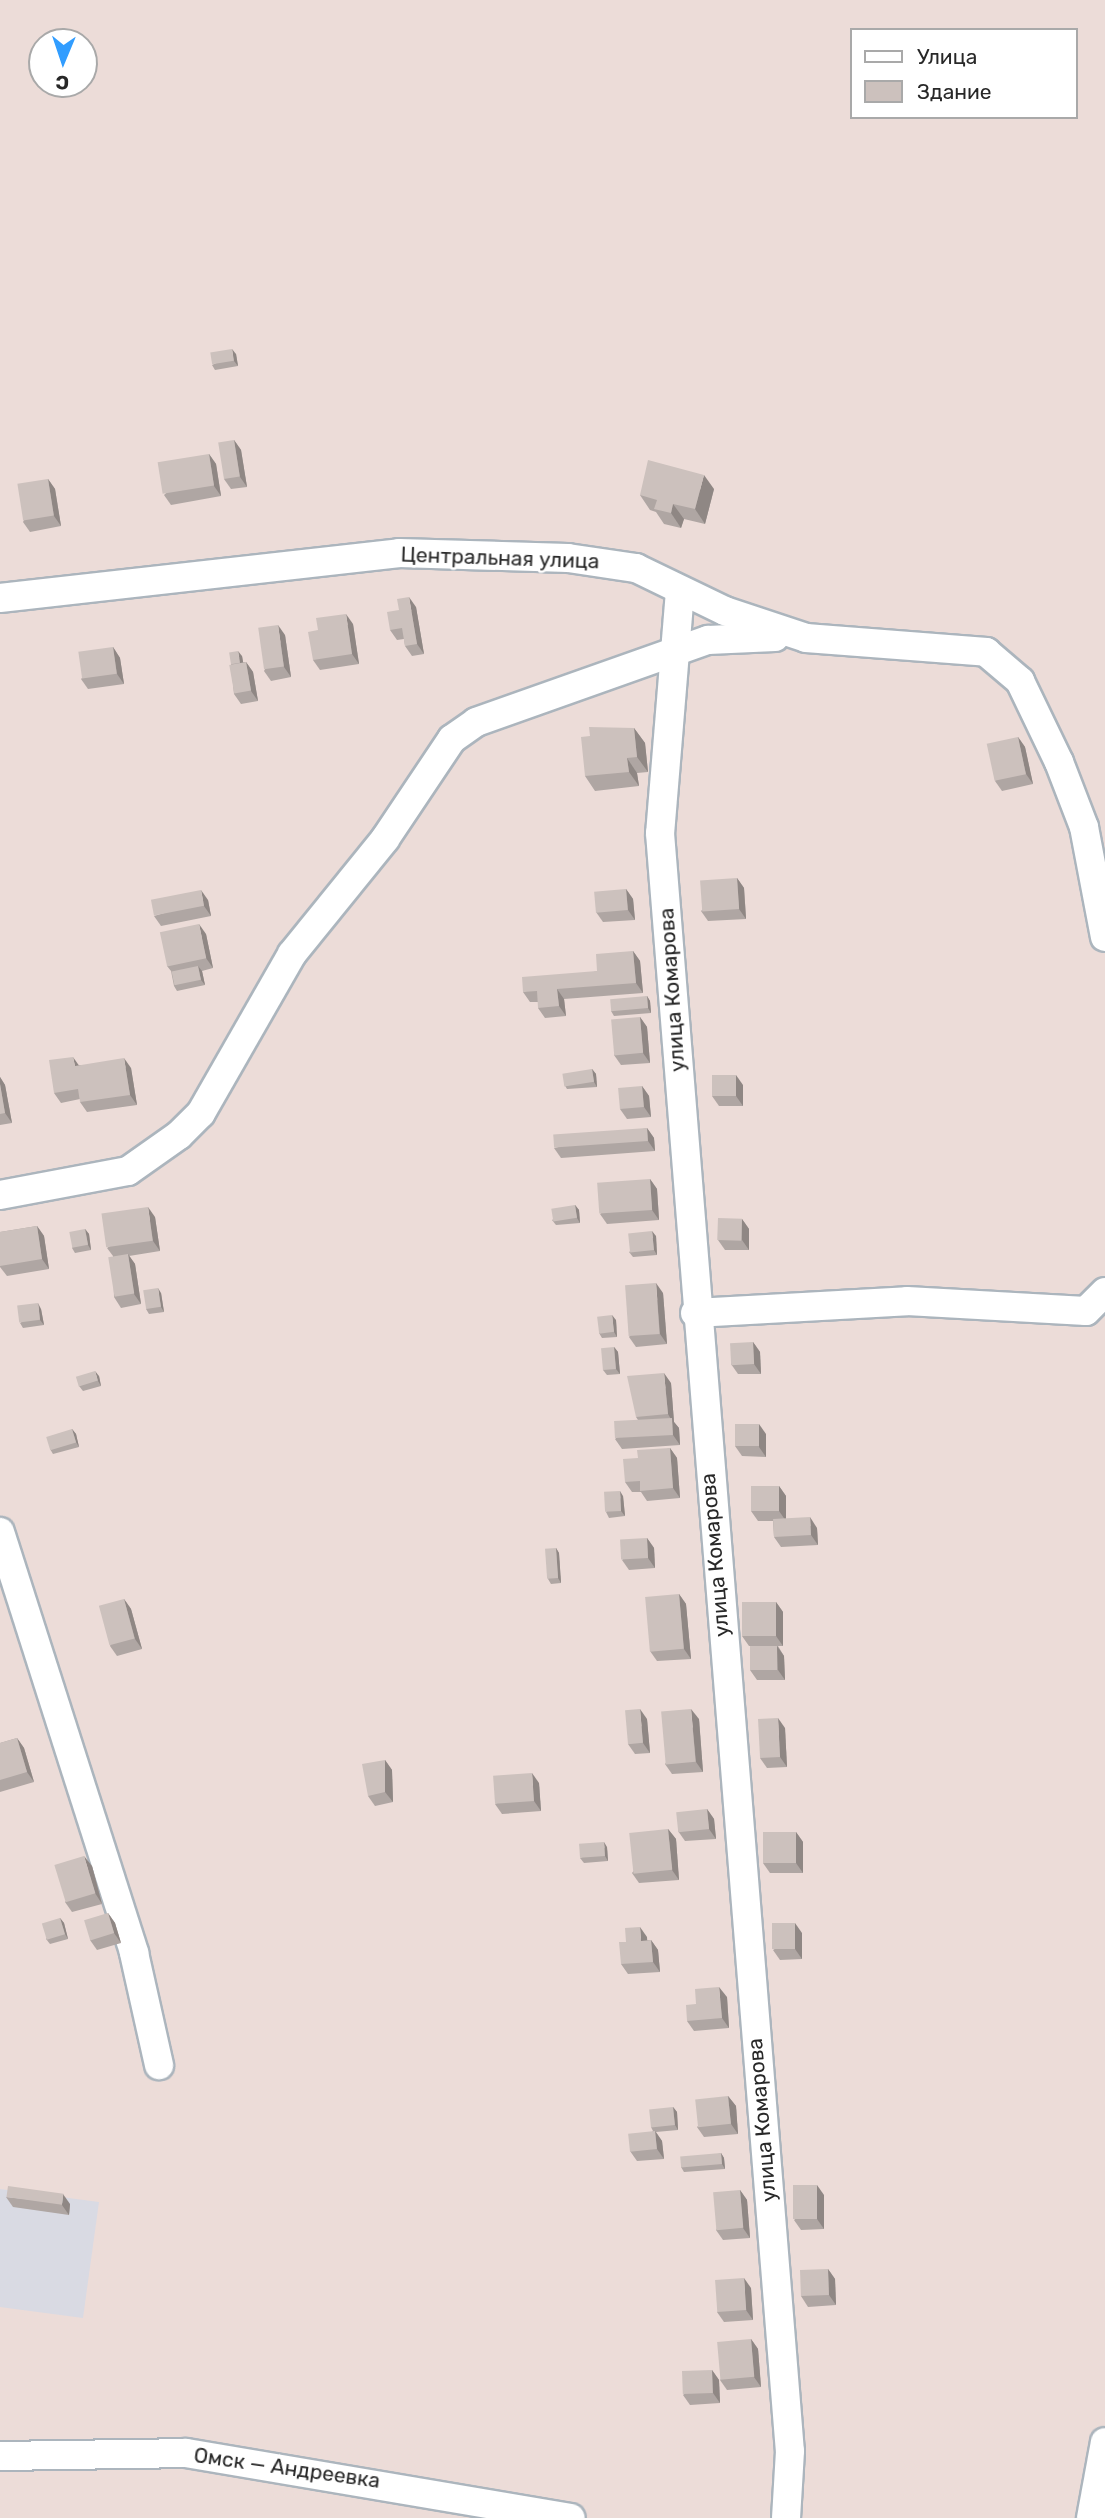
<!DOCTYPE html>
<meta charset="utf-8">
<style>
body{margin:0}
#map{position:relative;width:1105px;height:2518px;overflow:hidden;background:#ecdcd8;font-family:Rubik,sans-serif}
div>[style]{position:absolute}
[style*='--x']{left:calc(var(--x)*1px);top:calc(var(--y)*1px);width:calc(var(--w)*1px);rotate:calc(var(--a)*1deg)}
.industrial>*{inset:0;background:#d9dae3}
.roads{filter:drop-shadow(2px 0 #acb5bd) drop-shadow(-2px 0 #acb5bd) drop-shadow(0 2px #acb5bd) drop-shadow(0 -2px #acb5bd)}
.minor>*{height:28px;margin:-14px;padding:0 14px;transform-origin:14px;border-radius:14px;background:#fff}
.wall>*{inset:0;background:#afa6a3}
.shaded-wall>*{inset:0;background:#8f8784}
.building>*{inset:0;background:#ccc1bd;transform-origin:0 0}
span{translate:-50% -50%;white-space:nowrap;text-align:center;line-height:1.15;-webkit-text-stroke:5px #fff;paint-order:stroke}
.street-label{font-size:21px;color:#282828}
.legend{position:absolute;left:850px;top:28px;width:228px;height:91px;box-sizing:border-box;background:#fff;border:2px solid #a9a9a9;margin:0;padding:9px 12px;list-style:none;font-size:21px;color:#282828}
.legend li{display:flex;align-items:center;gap:14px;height:35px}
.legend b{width:35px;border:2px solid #a9a9a9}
.north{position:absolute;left:28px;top:28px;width:70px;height:70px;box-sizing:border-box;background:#fff;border:2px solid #a9a9a9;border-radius:50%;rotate:182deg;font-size:19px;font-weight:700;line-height:28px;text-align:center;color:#282828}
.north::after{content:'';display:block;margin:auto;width:24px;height:32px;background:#319dff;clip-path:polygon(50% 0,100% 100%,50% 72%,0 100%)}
</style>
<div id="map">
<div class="industrial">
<i style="clip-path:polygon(0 2189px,99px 2202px,83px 2318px,0 2307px)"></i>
</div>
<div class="roads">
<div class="minor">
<i style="--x:680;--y:591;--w:243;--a:94.7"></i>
<i style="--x:660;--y:833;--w:1623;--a:85.41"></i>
<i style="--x:790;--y:2451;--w:67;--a:93.4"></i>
<i style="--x:0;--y:598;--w:402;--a:-6.4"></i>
<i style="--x:399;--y:553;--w:169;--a:1.7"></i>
<i style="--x:568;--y:558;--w:69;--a:8.4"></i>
<i style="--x:636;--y:568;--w:99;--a:25.8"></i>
<i style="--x:725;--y:611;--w:85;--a:18.4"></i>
<i style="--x:806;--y:638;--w:181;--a:4.4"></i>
<i style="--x:986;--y:652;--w:45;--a:40.5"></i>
<i style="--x:1020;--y:681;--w:90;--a:64.3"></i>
<i style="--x:1059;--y:762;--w:70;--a:69"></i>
<i style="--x:1084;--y:827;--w:112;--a:79.2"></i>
<i style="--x:0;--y:1195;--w:130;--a:-10.6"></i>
<i style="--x:128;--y:1171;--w:62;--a:-35.2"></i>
<i style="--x:179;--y:1135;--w:31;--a:-45"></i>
<i style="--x:201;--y:1113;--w:183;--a:-60.2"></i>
<i style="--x:292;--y:954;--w:148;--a:-51"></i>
<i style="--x:385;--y:839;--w:120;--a:-56.2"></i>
<i style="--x:452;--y:739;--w:29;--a:-35"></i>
<i style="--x:476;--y:722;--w:246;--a:-19.5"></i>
<i style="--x:708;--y:640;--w:67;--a:-2.6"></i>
<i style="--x:695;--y:1313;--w:212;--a:-3.2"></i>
<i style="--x:907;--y:1301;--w:179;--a:3.2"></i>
<i style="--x:1086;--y:1311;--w:27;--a:-45"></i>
<i style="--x:0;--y:1532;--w:442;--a:72.3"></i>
<i style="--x:134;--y:1953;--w:115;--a:77.4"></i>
<i style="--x:0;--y:2456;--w:186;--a:-0.9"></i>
<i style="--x:186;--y:2453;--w:390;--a:9.6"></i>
<i style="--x:1091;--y:2518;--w:77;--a:-79.6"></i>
</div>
</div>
<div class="wall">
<i style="clip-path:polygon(236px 354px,238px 366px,215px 370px,212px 365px)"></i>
<i style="clip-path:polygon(234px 440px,241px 450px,247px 487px,231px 489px,224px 479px)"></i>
<i style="clip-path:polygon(209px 454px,216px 464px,221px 496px,171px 505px,164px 495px)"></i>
<i style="clip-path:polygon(48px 479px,55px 489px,61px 526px,30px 532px,23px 522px)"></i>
<i style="clip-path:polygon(714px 489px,705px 524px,684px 519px,681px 528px,664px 524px,656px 512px,650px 510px,640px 495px)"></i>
<i style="clip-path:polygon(416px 607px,424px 654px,412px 656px,405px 646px,404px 639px,397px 640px,390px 630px)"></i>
<i style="clip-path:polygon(353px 624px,359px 664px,320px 670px,313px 660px,318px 630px)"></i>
<i style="clip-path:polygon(285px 635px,291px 677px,271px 681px,264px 671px)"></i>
<i style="clip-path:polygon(113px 647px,120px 658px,124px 684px,88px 689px,81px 679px)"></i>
<i style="clip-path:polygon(242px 656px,243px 662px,246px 662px,253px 672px,258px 701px,241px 704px,234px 694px,231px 664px)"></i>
<i style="clip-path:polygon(634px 728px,645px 743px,648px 772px,637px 773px,639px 786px,595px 791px,585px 776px,590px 736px)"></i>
<i style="clip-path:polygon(1018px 737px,1025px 747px,1033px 784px,1002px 791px,995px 781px)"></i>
<i style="clip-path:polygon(737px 878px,744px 888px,746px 919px,708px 921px,701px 911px)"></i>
<i style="clip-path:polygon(626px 889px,633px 899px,635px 920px,603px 922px,596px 912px)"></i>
<i style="clip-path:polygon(208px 900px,211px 916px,161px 926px,154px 916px)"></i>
<i style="clip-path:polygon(206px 934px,213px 968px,202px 971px,205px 985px,177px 991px,174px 986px,171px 971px,167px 966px)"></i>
<i style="clip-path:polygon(633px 951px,640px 961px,643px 993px,564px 999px,566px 1016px,545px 1018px,538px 1008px,538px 1002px,530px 1002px,523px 992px,597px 971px)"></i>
<i style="clip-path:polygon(647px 996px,650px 1001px,651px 1013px,614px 1016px,611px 1011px)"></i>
<i style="clip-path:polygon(640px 1017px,647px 1027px,650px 1063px,621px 1065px,614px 1055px)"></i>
<i style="clip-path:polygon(79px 1065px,131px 1068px,137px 1105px,87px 1112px,80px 1102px,80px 1099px,61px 1103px,54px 1093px)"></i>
<i style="clip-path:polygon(592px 1069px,596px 1074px,597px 1087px,567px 1089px,564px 1084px)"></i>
<i style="clip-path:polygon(0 1077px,5px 1085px,12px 1123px,0 1125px)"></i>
<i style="clip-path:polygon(743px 1085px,743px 1106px,719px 1106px,712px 1096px)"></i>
<i style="clip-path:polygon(642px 1086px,649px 1096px,651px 1117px,627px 1119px,620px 1109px)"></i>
<i style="clip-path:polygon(647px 1128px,654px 1138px,655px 1151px,561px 1158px,554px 1148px)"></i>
<i style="clip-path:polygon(650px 1179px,657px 1189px,659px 1220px,607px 1224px,600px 1214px)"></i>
<i style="clip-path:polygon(575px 1205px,579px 1210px,580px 1223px,556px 1225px,552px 1220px)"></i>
<i style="clip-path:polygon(155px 1217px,160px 1251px,129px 1256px,135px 1264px,141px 1304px,121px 1308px,114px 1297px,113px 1256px,107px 1248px)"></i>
<i style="clip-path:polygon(742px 1219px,749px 1229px,749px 1250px,725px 1250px,718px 1240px)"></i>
<i style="clip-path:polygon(37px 1226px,44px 1236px,49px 1269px,7px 1276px,0 1267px,0 1232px)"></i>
<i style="clip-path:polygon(85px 1229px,89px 1234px,91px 1250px,75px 1253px,72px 1248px)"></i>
<i style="clip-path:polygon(656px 1236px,657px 1255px,633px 1257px,629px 1252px)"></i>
<i style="clip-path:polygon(161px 1293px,164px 1312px,149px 1314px,146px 1309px)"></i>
<i style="clip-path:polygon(663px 1293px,667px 1344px,636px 1347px,629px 1337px)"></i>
<i style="clip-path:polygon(41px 1309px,44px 1325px,23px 1328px,20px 1323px)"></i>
<i style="clip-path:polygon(616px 1320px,617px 1337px,602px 1338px,599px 1333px)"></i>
<i style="clip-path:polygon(753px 1342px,760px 1352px,761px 1374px,738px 1374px,731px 1364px)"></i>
<i style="clip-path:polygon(614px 1347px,618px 1352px,620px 1374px,607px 1375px,603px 1370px)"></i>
<i style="clip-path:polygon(99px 1376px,101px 1386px,83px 1391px,79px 1386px)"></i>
<i style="clip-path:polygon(671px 1383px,674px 1422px,679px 1428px,680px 1445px,622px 1449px,615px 1439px,638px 1420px,636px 1417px)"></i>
<i style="clip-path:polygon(72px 1429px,76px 1434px,79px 1447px,53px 1454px,50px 1449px)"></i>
<i style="clip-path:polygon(766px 1434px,766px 1457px,742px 1456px,735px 1446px)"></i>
<i style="clip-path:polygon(670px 1448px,677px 1458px,680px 1498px,647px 1501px,641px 1492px,632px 1492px,625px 1482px,638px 1458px)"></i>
<i style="clip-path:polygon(779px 1486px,786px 1496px,786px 1519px,817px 1528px,818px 1545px,781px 1547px,774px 1537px,773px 1521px,758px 1521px,751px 1511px)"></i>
<i style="clip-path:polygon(623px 1496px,625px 1516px,609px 1518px,606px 1512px)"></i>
<i style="clip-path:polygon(647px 1538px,654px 1548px,655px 1568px,629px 1570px,622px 1560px)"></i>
<i style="clip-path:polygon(556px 1548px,559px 1553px,561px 1583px,551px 1584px,548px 1579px)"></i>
<i style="clip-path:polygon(679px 1594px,686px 1604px,691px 1659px,657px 1661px,650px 1651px)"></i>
<i style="clip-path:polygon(124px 1599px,131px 1609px,142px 1649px,117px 1656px,110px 1646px)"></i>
<i style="clip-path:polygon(776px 1602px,783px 1612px,783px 1646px,778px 1646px,784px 1656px,785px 1680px,757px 1680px,750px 1670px,757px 1646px,749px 1646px,742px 1636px)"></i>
<i style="clip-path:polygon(647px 1719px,650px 1753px,635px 1754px,628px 1744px)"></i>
<i style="clip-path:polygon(699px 1719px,703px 1772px,672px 1774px,665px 1764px)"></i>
<i style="clip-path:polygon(785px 1728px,787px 1767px,767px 1768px,760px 1758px)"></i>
<i style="clip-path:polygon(17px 1738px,24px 1748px,34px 1782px,0 1792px,0 1743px)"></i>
<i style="clip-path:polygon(385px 1760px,392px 1770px,393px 1802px,375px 1806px,368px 1796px)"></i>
<i style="clip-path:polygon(539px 1783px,541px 1811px,502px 1814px,495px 1804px)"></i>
<i style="clip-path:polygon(707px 1809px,714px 1819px,716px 1839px,685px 1841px,678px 1831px)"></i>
<i style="clip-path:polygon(668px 1829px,676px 1839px,679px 1880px,639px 1883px,632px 1873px)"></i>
<i style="clip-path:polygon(796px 1832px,803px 1842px,803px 1873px,770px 1873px,763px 1863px)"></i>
<i style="clip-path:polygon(607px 1847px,608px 1861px,584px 1863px,580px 1858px)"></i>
<i style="clip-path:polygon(92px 1866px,102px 1904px,72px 1912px,65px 1902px)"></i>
<i style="clip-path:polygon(108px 1913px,115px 1923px,121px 1943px,97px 1950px,90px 1940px)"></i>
<i style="clip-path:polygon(60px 1918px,64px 1923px,68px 1939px,50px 1944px,46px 1939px)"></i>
<i style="clip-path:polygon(802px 1933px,802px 1959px,780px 1960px,773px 1950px)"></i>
<i style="clip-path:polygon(647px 1937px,647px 1940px,651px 1940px,658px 1950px,660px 1972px,628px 1974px,621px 1964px,626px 1942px)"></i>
<i style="clip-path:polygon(727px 1997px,729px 2028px,694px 2031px,687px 2021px,696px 2004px)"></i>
<i style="clip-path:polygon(728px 2096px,736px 2106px,738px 2134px,704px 2137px,697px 2127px)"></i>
<i style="clip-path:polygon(673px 2107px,677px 2112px,678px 2130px,656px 2132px,662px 2141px,664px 2159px,637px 2161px,630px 2151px,653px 2131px,651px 2127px)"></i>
<i style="clip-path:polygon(721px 2153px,724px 2158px,725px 2169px,684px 2172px,681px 2167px)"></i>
<i style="clip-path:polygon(740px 2190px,747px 2200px,750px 2238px,723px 2240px,716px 2230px)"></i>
<i style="clip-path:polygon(824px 2195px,824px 2229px,801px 2230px,794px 2220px)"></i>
<i style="clip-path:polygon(6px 2197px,70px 2204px,69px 2215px,13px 2207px)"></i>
<i style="clip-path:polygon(828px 2269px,835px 2279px,836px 2305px,808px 2307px,801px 2296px)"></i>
<i style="clip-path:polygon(751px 2288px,753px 2320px,724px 2322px,717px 2312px)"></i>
<i style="clip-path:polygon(751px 2339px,758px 2349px,761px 2387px,727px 2390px,720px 2380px)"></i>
<i style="clip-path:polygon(712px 2370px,719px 2380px,720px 2403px,690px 2405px,683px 2395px)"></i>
</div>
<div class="shaded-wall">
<i style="clip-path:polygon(232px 349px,236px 354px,238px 366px,234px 361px)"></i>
<i style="clip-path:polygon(234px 440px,241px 450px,247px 487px,240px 477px)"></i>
<i style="clip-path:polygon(209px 454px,216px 464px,221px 496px,214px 486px)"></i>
<i style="clip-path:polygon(704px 475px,714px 489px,705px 524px,695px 509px)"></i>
<i style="clip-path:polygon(48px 479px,55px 489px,61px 526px,54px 516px)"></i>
<i style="clip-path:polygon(673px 504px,684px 519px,681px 528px,671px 513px)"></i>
<i style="clip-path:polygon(409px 597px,416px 607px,424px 654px,417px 644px)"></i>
<i style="clip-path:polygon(346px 614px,353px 624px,359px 664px,352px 654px)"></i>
<i style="clip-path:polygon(278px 625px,285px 635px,291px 677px,284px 667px)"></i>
<i style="clip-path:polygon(113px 647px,120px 658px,124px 684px,117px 674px)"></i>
<i style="clip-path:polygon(238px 651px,242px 656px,245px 673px,241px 668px)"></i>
<i style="clip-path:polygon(246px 662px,253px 672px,258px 701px,251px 691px)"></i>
<i style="clip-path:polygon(634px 728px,645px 743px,648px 772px,637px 757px)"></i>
<i style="clip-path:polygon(1018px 737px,1025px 747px,1033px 784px,1026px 774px)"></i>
<i style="clip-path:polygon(627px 758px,637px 773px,639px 786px,629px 772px)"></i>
<i style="clip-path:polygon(737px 878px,744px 888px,746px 919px,739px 909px)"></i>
<i style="clip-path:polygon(626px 889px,633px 899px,635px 920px,628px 910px)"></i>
<i style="clip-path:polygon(201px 890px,208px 900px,211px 916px,204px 906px)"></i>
<i style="clip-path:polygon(199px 924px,206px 934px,213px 968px,206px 958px)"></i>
<i style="clip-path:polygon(633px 951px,640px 961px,643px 993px,636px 983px)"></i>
<i style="clip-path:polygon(198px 966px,202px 971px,205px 985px,201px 980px)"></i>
<i style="clip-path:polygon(557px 989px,564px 999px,566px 1016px,559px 1006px)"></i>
<i style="clip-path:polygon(647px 996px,650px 1001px,651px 1013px,648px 1008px)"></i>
<i style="clip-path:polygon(640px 1017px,647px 1027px,650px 1063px,643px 1053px)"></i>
<i style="clip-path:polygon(73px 1057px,80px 1067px,75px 1066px)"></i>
<i style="clip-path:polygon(124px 1058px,131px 1068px,137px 1105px,130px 1095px)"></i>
<i style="clip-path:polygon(592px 1069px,596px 1074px,597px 1087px,594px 1082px)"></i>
<i style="clip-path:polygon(736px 1075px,743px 1085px,743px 1106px,736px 1096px)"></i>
<i style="clip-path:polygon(0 1077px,5px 1085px,12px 1123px,5px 1113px,0 1084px)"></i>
<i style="clip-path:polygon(642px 1086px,649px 1096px,651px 1117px,644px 1107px)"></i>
<i style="clip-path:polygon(647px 1128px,654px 1138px,655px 1151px,648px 1141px)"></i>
<i style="clip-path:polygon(650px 1179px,657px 1189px,659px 1220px,652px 1210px)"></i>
<i style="clip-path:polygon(575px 1205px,579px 1210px,580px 1223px,577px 1218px)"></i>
<i style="clip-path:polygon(148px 1207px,155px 1217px,160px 1251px,153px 1241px)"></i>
<i style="clip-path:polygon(742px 1219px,749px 1229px,749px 1250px,742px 1240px)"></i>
<i style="clip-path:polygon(37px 1226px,44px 1236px,49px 1269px,42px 1259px)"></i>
<i style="clip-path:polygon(85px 1229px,89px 1234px,91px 1250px,88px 1245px)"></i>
<i style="clip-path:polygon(652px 1231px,656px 1236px,657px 1255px,654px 1250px)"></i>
<i style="clip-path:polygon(128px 1254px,135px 1264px,141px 1304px,134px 1294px)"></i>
<i style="clip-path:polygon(656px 1283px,663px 1293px,667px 1344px,660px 1334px)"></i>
<i style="clip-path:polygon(158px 1288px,161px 1293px,164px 1312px,161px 1307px)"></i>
<i style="clip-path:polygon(38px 1303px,41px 1309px,44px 1325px,40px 1320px)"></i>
<i style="clip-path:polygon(612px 1315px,616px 1320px,617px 1337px,614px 1332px)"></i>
<i style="clip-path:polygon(753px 1342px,760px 1352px,761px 1374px,754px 1364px)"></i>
<i style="clip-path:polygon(614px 1347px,618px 1352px,620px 1374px,616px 1369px)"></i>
<i style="clip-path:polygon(95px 1371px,99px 1376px,101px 1386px,98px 1381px)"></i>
<i style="clip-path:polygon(664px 1373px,671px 1383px,674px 1422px,679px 1428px,680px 1445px,673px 1435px,672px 1421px,668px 1414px)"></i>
<i style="clip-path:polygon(759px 1424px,766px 1434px,766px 1457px,759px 1447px)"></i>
<i style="clip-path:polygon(72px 1429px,76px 1434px,79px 1447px,76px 1442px)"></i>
<i style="clip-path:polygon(670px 1448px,677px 1458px,680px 1498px,673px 1488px)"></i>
<i style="clip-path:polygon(779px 1486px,786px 1496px,786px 1521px,779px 1511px)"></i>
<i style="clip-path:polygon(620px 1491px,623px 1496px,625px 1516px,621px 1511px)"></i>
<i style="clip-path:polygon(810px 1517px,817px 1528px,818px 1545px,811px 1535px)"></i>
<i style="clip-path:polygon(647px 1538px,654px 1548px,655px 1568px,648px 1558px)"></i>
<i style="clip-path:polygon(556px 1548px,559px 1553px,561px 1583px,558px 1578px)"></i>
<i style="clip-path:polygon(679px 1594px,686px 1604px,691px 1659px,684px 1649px)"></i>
<i style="clip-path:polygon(124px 1599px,131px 1609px,142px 1649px,135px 1639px)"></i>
<i style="clip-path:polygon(776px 1602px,783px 1612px,783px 1646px,776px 1636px)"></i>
<i style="clip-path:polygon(777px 1646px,784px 1656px,785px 1680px,778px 1670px)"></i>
<i style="clip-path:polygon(640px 1709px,647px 1719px,650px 1753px,643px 1743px)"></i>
<i style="clip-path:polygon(691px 1709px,699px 1719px,703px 1772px,696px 1762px)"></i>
<i style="clip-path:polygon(778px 1718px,785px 1728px,787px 1767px,780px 1757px)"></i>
<i style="clip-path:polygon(17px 1738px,24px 1748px,34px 1782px,27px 1772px)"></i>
<i style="clip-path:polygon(385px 1760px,392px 1770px,393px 1802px,385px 1792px)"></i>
<i style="clip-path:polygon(532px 1773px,539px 1783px,541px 1811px,534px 1801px)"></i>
<i style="clip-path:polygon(707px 1809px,714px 1819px,716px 1839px,709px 1829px)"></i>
<i style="clip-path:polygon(668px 1829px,676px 1839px,679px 1880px,672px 1870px)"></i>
<i style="clip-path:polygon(796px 1832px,803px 1842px,803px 1873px,796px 1863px)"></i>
<i style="clip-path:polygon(604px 1842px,607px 1847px,608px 1861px,605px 1856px)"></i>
<i style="clip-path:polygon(84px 1856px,92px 1866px,102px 1904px,95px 1893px)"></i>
<i style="clip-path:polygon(108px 1913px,115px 1923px,121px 1943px,114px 1933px)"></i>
<i style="clip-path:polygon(60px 1918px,64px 1923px,68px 1939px,65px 1934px)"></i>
<i style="clip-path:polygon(795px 1923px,802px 1933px,802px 1959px,795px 1949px)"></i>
<i style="clip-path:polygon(640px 1927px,647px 1937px,648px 1951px,641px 1941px)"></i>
<i style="clip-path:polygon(651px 1940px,658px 1950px,660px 1972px,653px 1962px)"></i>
<i style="clip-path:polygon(719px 1987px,727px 1997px,729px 2028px,722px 2018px)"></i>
<i style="clip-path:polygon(728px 2096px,736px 2106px,738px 2134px,731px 2124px)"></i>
<i style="clip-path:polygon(673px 2107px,677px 2112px,678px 2130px,675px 2125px)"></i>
<i style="clip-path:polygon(655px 2131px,662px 2141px,664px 2159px,657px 2149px)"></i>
<i style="clip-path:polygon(721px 2153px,724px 2158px,725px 2169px,722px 2164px)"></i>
<i style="clip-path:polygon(817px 2185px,824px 2195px,824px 2229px,817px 2219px)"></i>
<i style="clip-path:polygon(740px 2190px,747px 2200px,750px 2238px,743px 2228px)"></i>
<i style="clip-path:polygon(63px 2194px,70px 2204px,69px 2215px,62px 2205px)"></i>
<i style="clip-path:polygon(828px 2269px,835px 2279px,836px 2305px,829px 2295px)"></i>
<i style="clip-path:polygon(744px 2278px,751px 2288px,753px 2320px,746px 2310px)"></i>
<i style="clip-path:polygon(751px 2339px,758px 2349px,761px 2387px,754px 2377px)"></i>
<i style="clip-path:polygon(712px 2370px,719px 2380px,720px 2403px,713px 2393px)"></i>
</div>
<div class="building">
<i style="left:232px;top:349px;width:12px;height:22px;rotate:81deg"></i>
<i style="left:234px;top:440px;width:37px;height:16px;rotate:81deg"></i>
<i style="left:209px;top:454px;width:32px;height:52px;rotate:81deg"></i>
<i style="clip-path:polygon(648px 460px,704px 475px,695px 509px,673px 504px,671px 513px,654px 509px,657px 500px,640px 495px)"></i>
<i style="left:48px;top:479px;width:37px;height:31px;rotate:81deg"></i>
<i style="clip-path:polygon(409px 597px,417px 644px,405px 646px,402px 628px,390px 630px,387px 612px,399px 610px,397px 599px)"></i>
<i style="clip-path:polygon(346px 614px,352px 654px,313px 660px,308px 632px,318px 630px,316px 618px)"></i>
<i style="left:278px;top:625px;width:42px;height:20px;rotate:82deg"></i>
<i style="left:113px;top:647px;width:27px;height:35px;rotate:82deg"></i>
<i style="left:238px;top:651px;width:12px;height:9px;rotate:81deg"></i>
<i style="left:246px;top:662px;width:29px;height:17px;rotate:80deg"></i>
<i style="clip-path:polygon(589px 727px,634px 728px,637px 757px,627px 758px,629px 772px,585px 776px,581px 737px,590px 736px)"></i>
<i style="left:1018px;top:737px;width:38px;height:32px;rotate:78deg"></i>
<i style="left:737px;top:878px;width:31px;height:37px;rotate:86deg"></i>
<i style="left:626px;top:889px;width:21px;height:32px;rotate:85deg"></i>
<i style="left:201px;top:890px;width:16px;height:51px;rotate:79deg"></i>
<i style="left:199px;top:924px;width:35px;height:40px;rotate:78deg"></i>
<i style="clip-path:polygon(633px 951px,636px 983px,557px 989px,559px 1006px,538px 1008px,537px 991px,523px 992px,522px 977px,597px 971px,596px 954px)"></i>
<i style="left:198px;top:966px;width:14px;height:27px;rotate:78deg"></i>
<i style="left:647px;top:996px;width:12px;height:37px;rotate:85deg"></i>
<i style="left:640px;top:1017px;width:36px;height:29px;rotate:85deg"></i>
<i style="clip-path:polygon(73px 1057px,75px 1066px,124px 1058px,130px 1095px,80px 1102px,78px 1089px,54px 1093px,49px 1060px)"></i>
<i style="left:592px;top:1069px;width:13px;height:30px;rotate:81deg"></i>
<i style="left:712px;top:1075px;width:24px;height:21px"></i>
<i style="clip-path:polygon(0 1084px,5px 1113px,0 1114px)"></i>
<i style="left:642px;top:1086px;width:21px;height:24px;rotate:85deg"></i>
<i style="left:647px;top:1128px;width:13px;height:94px;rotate:86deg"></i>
<i style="left:650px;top:1179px;width:31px;height:53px;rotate:86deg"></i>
<i style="left:575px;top:1205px;width:13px;height:24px;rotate:81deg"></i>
<i style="left:148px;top:1207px;width:34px;height:47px;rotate:82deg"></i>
<i style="left:718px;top:1218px;width:24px;height:22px;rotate:2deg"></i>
<i style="clip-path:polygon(37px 1226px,42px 1259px,0 1266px,0 1232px)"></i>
<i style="left:85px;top:1229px;width:16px;height:16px;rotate:79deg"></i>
<i style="left:652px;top:1231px;width:19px;height:24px;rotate:84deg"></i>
<i style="left:128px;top:1254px;width:40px;height:20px;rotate:81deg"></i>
<i style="left:656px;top:1283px;width:51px;height:31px;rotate:86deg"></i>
<i style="left:158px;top:1288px;width:19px;height:15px;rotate:81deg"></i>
<i style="left:38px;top:1303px;width:17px;height:21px;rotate:83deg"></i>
<i style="left:612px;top:1315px;width:17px;height:15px;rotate:83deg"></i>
<i style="left:753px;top:1342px;width:22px;height:23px;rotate:87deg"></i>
<i style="left:614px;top:1347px;width:22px;height:13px;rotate:85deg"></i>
<i style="left:95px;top:1371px;width:10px;height:20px;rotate:73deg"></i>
<i style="clip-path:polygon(664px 1373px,668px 1414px,636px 1417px,627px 1376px)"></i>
<i style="left:672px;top:1418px;width:17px;height:58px;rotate:87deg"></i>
<i style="left:735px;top:1424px;width:24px;height:22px"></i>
<i style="left:72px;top:1429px;width:14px;height:27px;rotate:73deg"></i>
<i style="clip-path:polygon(670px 1448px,673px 1488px,640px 1491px,640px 1481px,625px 1482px,623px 1459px,638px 1458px,637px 1450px)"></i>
<i style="left:751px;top:1486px;width:28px;height:25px"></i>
<i style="left:620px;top:1491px;width:20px;height:16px;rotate:87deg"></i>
<i style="left:810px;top:1517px;width:18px;height:37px;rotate:87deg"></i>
<i style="left:647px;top:1538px;width:20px;height:27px;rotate:87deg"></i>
<i style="left:556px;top:1548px;width:30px;height:11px;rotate:86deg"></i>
<i style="left:679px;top:1594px;width:55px;height:34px;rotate:85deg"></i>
<i style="left:124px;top:1599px;width:41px;height:26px;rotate:75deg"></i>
<i style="left:742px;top:1602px;width:34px;height:34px"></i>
<i style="left:750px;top:1646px;width:27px;height:24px"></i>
<i style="left:640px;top:1709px;width:34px;height:15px;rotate:85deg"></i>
<i style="left:691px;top:1709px;width:53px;height:30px;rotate:85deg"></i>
<i style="left:778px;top:1718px;width:39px;height:20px;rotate:87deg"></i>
<i style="clip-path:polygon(17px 1738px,27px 1772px,0 1780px,0 1743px)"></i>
<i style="clip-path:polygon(385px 1760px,385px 1792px,368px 1796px,362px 1764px)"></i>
<i style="left:532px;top:1773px;width:28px;height:39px;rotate:86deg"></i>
<i style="left:707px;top:1809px;width:20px;height:31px;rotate:84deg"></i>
<i style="left:668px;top:1829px;width:41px;height:39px;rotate:84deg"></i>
<i style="left:796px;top:1832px;width:31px;height:33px;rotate:90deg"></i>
<i style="left:604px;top:1842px;width:14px;height:25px;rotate:86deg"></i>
<i style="left:84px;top:1856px;width:39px;height:31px;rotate:73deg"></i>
<i style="left:108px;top:1913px;width:21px;height:25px;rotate:73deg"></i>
<i style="left:60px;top:1918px;width:17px;height:19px;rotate:73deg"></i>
<i style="left:795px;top:1923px;width:26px;height:23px;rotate:90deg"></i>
<i style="clip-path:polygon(640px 1927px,641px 1941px,651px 1940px,653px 1962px,621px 1964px,619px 1942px,626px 1942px,625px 1928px)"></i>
<i style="clip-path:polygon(719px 1987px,722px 2018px,687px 2021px,686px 2005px,696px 2004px,695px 1989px)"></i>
<i style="left:728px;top:2096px;width:28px;height:33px;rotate:84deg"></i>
<i style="left:673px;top:2107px;width:18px;height:24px;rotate:84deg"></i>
<i style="left:655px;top:2131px;width:18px;height:27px;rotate:84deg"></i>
<i style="left:721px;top:2153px;width:11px;height:41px;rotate:85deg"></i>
<i style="left:817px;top:2185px;width:34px;height:24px;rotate:90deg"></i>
<i style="left:8px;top:2186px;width:56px;height:11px;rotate:8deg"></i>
<i style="left:740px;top:2190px;width:38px;height:27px;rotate:85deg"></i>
<i style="left:828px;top:2269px;width:26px;height:28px;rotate:88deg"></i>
<i style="left:744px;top:2278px;width:32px;height:29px;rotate:86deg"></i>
<i style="left:751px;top:2339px;width:38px;height:34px;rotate:85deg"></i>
<i style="left:712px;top:2370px;width:23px;height:30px;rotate:88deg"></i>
</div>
<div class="street-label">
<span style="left:500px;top:558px;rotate:2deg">Центральная улица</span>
<span style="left:672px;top:990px;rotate:-94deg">улица Комарова</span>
<span style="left:715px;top:1555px;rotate:-95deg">улица Комарова</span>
<span style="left:762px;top:2120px;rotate:-95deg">улица Комарова</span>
<span style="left:287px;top:2468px;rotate:8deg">Омск — Андреевка</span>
</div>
<ul class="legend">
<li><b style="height:9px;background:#fff"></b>Улица</li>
<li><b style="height:19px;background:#ccc1bd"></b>Здание</li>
</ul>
<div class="north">С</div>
</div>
